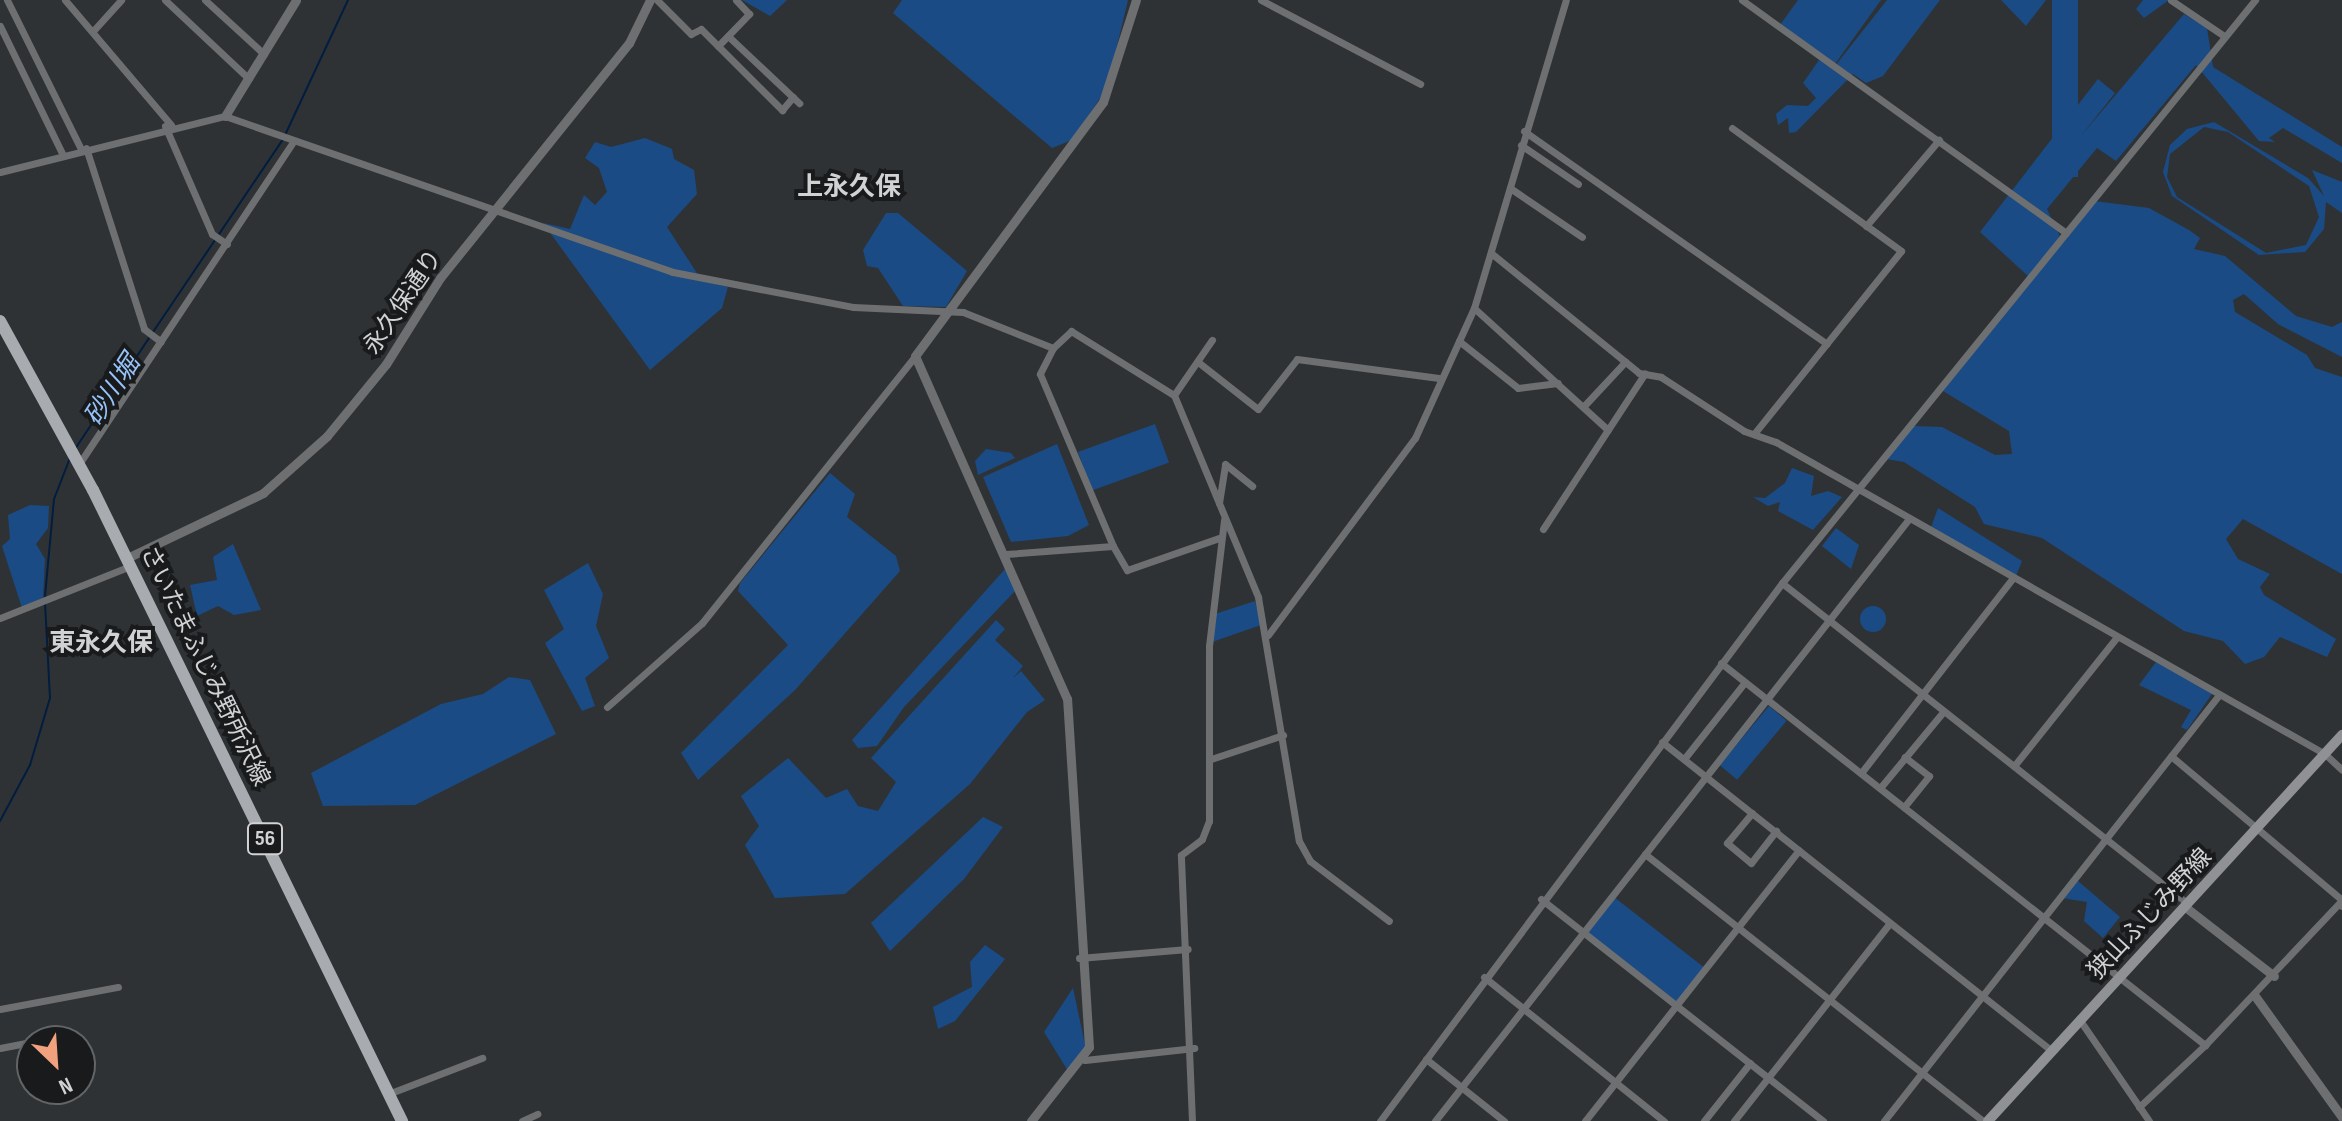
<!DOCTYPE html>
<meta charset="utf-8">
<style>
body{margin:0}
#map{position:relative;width:2342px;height:1121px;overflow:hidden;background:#2f3235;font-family:"Sofia Sans Condensed","Noto Sans JP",sans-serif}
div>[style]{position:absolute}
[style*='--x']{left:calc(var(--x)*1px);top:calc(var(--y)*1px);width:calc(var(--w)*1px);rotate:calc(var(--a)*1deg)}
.green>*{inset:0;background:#1a4b85;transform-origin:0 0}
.round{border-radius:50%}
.stream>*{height:2px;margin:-1px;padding:0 1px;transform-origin:1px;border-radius:1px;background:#011d3f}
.minor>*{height:7px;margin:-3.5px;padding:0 3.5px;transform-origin:3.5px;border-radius:3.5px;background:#6d6f71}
.tertiary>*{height:9px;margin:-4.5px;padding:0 4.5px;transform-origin:4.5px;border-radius:4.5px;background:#6d6f71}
.secondary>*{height:10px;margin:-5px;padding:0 5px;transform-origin:5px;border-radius:5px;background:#8f9194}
.primary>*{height:12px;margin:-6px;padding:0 6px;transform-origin:6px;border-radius:6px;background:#a8abaf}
span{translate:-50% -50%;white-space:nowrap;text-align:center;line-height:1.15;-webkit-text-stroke:8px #181a1b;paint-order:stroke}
.shield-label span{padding:2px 6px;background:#181a1b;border:2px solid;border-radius:6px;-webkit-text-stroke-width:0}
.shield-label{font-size:22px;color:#d0d2d4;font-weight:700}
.street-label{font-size:24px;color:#d0d2d4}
.neighbourhood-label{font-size:26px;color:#d0d2d4;font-weight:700}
.water-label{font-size:26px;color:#97c3fa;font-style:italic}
.north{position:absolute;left:16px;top:1025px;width:80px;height:80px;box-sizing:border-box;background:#181a1b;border:2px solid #626465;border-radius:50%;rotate:155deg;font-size:22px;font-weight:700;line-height:32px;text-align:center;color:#d0d2d4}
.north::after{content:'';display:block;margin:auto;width:28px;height:36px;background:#f1a17d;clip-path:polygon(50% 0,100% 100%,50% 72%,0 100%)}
</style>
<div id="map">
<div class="green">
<i style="clip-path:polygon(742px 0,787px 0,770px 16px)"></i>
<i style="clip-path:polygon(902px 0,1128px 0,1107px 88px,1072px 140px,1052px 148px,893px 13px)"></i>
<i style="clip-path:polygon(1798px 0,1881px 0,1835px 64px,1780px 25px)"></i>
<i style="clip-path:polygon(1887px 0,1940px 0,1883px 76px,1866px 83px,1853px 74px,1796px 132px,1789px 133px,1788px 118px,1778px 125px,1776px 114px,1787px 105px,1808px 106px,1816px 98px,1803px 83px,1819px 60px,1835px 66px)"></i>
<i style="clip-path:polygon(2001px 0,2046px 0,2026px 26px)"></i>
<i style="left:2052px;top:0;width:26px;height:177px"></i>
<i style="clip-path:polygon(2143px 0,2169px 0,2144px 18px,2136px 9px)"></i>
<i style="clip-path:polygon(2184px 14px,2207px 28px,2213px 67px,2342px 147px,2342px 163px,2283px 128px,2269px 138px,2275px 142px,2259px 141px,2196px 65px,2116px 161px,2097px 148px,2047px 209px,2063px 243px,2094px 201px,2149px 208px,2189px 230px,2200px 238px,2194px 249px,2225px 256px,2296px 316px,2332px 327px,2342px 322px,2342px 357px,2278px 324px,2244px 294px,2233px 300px,2235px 312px,2307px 355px,2315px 368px,2342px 377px,2342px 574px,2243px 519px,2226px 539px,2238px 559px,2270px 574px,2260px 587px,2264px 595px,2336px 639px,2327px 657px,2280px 637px,2264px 657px,2245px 664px,2223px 641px,2184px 631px,2042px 538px,1984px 524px,1975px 507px,1904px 462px,1886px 459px,1913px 426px,1942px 427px,1995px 455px,2012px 454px,2009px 431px,1943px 391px,2028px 276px,1980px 232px,2098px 79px,2115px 93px,2080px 137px)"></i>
<i style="clip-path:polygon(evenodd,2214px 122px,2308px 178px,2324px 196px,2312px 170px,2342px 182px,2342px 213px,2326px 202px,2324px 229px,2305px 252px,2259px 255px,2172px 196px,2163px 172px,2170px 145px,2187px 129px,2214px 122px,2204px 127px,2228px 132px,2309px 186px,2319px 217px,2306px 245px,2266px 253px,2177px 197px,2167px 177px,2170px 154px,2204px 127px)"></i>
<i style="clip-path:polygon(645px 138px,672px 149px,674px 159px,694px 170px,697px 194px,667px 227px,702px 281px,728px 287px,722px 308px,650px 370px,543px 223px,570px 229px,584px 195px,595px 205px,607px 192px,599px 168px,585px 158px,595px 142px,611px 147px)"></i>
<i style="clip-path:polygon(886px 213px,898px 213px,967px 271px,946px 307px,903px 306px,878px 268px,867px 266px,863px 250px)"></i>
<i style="left:1155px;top:424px;width:41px;height:82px;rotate:70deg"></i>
<i style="clip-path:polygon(1057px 444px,1089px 525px,1068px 536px,1011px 542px,983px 477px)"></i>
<i style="clip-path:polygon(986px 449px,1011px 453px,1015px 458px,978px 475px,975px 461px)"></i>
<i style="clip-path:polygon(1792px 468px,1814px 476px,1811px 496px,1828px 491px,1842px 497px,1813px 530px,1778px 511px,1780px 502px,1768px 506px,1753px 497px,1765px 498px,1785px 483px)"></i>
<i style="clip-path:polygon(830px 473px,855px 494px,847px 517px,896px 556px,900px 571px,795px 690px,698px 780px,681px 753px,788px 645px,738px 591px,740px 583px)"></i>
<i style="clip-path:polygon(30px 505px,49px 506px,48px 528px,36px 544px,45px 559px,43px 598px,22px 608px,2px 546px,10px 539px,8px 515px)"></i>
<i style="clip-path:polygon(1938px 508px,2022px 561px,2016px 576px,1930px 530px)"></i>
<i style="clip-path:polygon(1836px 528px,1859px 545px,1851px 569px,1822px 546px)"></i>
<i style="clip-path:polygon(233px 544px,261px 610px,234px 615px,218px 606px,197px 616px,190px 585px,217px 580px,213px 557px)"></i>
<i style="clip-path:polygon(588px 563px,603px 594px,596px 626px,609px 658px,585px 678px,595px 706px,582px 711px,545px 643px,564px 629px,544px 590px)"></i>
<i style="clip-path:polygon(1006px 568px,1017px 589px,904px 707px,877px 746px,858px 748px,852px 740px)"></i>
<i style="clip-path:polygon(1255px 601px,1261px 625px,1212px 642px,1215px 614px)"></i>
<i class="round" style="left:1860px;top:606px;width:26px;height:26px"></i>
<i style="clip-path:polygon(996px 620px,1005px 629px,995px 640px,1023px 666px,1013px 678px,1021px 671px,1045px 700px,1027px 712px,970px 784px,845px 894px,775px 898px,745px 845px,759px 826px,741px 796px,788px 758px,826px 798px,847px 789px,858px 806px,878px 811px,896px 782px,871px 758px)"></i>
<i style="clip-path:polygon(2156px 662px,2214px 691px,2187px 730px,2181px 727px,2191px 710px,2139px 685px)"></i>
<i style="clip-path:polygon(509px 677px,530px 680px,556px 734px,415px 805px,323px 806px,311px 773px,441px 704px,483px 694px)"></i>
<i style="left:1769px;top:706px;width:23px;height:77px;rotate:40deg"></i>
<i style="clip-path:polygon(983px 817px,1003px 827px,964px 879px,890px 951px,871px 923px)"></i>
<i style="clip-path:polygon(2078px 881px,2120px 917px,2103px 938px,2084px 921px,2087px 902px,2062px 898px)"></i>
<i style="left:1614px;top:897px;width:114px;height:45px;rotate:38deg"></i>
<i style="clip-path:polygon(985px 945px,1005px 959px,955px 1021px,938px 1029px,933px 1007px,972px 987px,970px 962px)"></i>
<i style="clip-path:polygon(1073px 988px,1086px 1049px,1068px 1071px,1044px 1032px)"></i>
</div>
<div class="stream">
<i style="--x:286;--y:133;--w:147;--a:-65"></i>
<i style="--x:153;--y:332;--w:233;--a:-56"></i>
<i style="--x:75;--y:449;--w:133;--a:-56.3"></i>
<i style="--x:45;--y:596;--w:97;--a:-84.7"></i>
<i style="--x:54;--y:499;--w:44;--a:-68.7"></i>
<i style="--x:0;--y:821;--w:64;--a:-61.8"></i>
<i style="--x:30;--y:765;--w:70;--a:-73.4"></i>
<i style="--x:50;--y:698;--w:96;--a:-93"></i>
</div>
<div class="minor">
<i style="--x:7;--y:0;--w:166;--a:63.6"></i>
<i style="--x:65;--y:0;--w:164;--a:49.7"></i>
<i style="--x:165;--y:0;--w:115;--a:43.2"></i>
<i style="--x:205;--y:0;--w:80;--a:42.5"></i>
<i style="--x:657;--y:0;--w:48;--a:45"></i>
<i style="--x:691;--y:34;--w:11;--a:-27"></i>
<i style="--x:701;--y:29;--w:115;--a:45"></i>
<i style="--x:782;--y:110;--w:17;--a:-50"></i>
<i style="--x:1261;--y:0;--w:180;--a:27.8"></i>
<i style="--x:1742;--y:0;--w:399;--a:35.7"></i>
<i style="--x:2171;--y:0;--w:64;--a:34.2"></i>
<i style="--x:0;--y:26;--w:144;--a:64"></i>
<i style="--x:93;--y:31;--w:42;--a:-47.9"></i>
<i style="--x:728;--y:36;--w:98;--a:43.3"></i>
<i style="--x:718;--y:46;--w:45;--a:-45.9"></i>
<i style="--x:749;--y:14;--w:19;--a:-133"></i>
<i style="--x:165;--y:126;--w:118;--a:66.5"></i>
<i style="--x:212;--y:234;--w:18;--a:34"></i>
<i style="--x:1732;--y:128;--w:209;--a:36"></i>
<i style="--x:1901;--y:251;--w:235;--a:128.8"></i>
<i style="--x:1524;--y:131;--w:370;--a:35.1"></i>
<i style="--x:1521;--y:145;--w:69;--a:34.4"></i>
<i style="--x:86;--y:148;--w:190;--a:72.2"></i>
<i style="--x:144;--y:329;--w:21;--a:37"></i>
<i style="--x:0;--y:172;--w:232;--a:-14"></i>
<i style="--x:225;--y:116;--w:474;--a:19.2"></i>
<i style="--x:673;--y:272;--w:183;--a:11"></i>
<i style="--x:853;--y:307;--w:110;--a:2.6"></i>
<i style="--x:963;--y:312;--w:97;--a:21.8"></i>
<i style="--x:1053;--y:348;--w:25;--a:-43"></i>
<i style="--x:1071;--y:331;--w:121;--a:31.9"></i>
<i style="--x:1174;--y:395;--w:219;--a:67.4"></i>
<i style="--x:1258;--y:597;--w:247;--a:80.5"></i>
<i style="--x:1299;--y:841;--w:23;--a:61"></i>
<i style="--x:1310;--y:861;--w:99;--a:37.2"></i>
<i style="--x:1510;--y:188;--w:87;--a:34.2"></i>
<i style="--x:1866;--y:226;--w:113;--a:-49.7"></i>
<i style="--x:1491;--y:253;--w:191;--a:39"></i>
<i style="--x:1639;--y:373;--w:22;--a:10"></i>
<i style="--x:1661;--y:377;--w:99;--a:33"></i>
<i style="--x:1744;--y:431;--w:34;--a:19"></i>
<i style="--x:1776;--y:442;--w:631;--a:29.61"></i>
<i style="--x:2325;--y:754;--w:23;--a:43"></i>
<i style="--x:1474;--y:308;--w:181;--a:42.3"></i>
<i style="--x:1459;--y:341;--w:75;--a:38.5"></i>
<i style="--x:1518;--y:388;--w:40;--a:-7.1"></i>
<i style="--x:1053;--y:348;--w:29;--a:117"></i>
<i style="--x:1040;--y:374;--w:187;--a:67"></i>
<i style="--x:1198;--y:362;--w:76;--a:38.1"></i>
<i style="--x:1258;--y:409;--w:63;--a:-52"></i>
<i style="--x:1297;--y:359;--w:143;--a:7.6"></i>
<i style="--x:1174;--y:395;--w:67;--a:-55.4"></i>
<i style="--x:1583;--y:407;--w:62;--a:-47"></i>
<i style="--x:79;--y:464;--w:385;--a:-56.4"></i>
<i style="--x:1219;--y:503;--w:39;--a:-81"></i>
<i style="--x:1225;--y:464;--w:35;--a:39"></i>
<i style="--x:1543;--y:529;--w:186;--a:-56.8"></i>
<i style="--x:1006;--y:554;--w:107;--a:-4.3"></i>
<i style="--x:1113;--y:546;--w:28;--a:60"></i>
<i style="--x:1127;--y:570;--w:97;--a:-19.2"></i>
<i style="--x:1782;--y:583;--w:516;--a:38.31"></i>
<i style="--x:0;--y:618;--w:141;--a:-21.7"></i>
<i style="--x:1268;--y:635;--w:246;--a:-53.3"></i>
<i style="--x:1415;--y:438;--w:143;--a:-65.6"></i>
<i style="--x:1474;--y:308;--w:321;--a:-73.4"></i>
<i style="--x:1721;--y:663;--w:617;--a:38.28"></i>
<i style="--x:2205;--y:1045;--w:198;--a:-46.6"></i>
<i style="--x:607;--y:707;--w:127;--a:-41.5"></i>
<i style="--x:702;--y:623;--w:342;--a:-51.4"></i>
<i style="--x:1662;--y:742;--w:496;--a:38.4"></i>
<i style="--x:2171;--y:756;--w:224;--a:40.1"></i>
<i style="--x:1211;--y:759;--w:76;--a:-18.4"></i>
<i style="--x:1684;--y:759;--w:98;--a:-51.6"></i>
<i style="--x:2014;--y:766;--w:165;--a:-51.4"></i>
<i style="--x:1861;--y:773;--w:246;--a:-52.1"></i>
<i style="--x:1880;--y:788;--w:99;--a:-50.3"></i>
<i style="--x:1904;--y:807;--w:40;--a:-51"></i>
<i style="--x:1929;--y:776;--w:31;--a:-142"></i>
<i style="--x:1752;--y:813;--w:39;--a:130"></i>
<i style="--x:1727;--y:843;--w:31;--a:40"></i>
<i style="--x:1751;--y:863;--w:41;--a:-52"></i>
<i style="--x:1645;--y:854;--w:431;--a:38.3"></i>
<i style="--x:1541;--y:899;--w:359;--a:38.2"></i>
<i style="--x:1079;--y:958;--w:109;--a:-4.7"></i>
<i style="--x:1484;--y:977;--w:231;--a:38.7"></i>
<i style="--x:0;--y:1009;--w:120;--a:-10.6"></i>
<i style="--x:2079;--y:1019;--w:124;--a:55.5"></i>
<i style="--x:39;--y:1041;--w:21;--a:-8"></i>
<i style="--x:0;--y:1048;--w:33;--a:-11"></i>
<i style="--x:1426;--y:1059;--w:100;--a:38.5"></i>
<i style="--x:1085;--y:1060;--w:110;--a:-6.3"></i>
<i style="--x:388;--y:1094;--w:101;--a:-21"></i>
<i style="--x:2139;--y:1107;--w:91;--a:-43.2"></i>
<i style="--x:522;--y:1121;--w:17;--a:-25"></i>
<i style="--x:1192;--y:1121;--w:266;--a:-92.4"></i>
<i style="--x:1181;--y:855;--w:26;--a:-37"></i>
<i style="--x:1202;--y:839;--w:19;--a:-69"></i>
<i style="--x:1209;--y:821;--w:175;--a:-90"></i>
<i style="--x:1209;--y:646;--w:127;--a:-83.2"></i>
<i style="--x:1380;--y:1121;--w:672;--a:-53.23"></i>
<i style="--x:1782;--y:583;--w:751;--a:-50.95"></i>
<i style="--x:1435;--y:1121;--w:765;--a:-51.8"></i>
<i style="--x:1585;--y:1121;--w:345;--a:-51.7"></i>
<i style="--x:1704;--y:1121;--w:74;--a:-51.6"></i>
<i style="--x:1734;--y:1121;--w:252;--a:-51.8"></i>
<i style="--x:1884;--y:1121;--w:542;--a:-51.82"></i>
</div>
<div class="tertiary">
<i style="--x:225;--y:116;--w:136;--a:-58.5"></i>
<i style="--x:127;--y:558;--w:151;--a:-25.5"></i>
<i style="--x:263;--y:493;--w:86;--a:-41.7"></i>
<i style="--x:327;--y:436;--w:93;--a:-50.7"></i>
<i style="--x:386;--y:364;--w:102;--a:-57.9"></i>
<i style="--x:440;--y:278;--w:302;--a:-51.2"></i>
<i style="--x:629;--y:43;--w:48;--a:-64"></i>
<i style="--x:2340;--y:904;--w:2;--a:27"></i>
<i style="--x:2184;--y:906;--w:114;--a:37.9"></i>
<i style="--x:2255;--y:996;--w:149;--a:54.3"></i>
<i style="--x:1031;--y:1121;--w:94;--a:-51.9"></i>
<i style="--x:1089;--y:1047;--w:349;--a:-93.6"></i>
<i style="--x:1067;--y:699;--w:375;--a:-113.9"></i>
<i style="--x:915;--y:356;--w:316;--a:-53.5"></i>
<i style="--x:1103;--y:102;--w:107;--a:-72.1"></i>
</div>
<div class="secondary">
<i style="--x:1988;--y:1121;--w:524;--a:-47.48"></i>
</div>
<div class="primary">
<i style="--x:0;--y:321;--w:193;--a:61.2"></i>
<i style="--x:93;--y:490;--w:703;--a:63.91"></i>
</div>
<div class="shield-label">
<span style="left:265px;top:839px">56</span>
</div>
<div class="street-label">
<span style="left:403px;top:302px;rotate:-56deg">永久保通り</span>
<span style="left:205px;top:666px;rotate:64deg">さいたまふじみ野所沢線</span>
<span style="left:2150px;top:914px;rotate:-47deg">狭山ふじみ野線</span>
</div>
<div class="neighbourhood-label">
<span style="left:849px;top:188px">上永久保</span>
<span style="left:101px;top:644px">東永久保</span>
</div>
<div class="water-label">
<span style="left:113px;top:391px;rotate:-57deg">砂川堀</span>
</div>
<div class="north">N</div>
</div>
